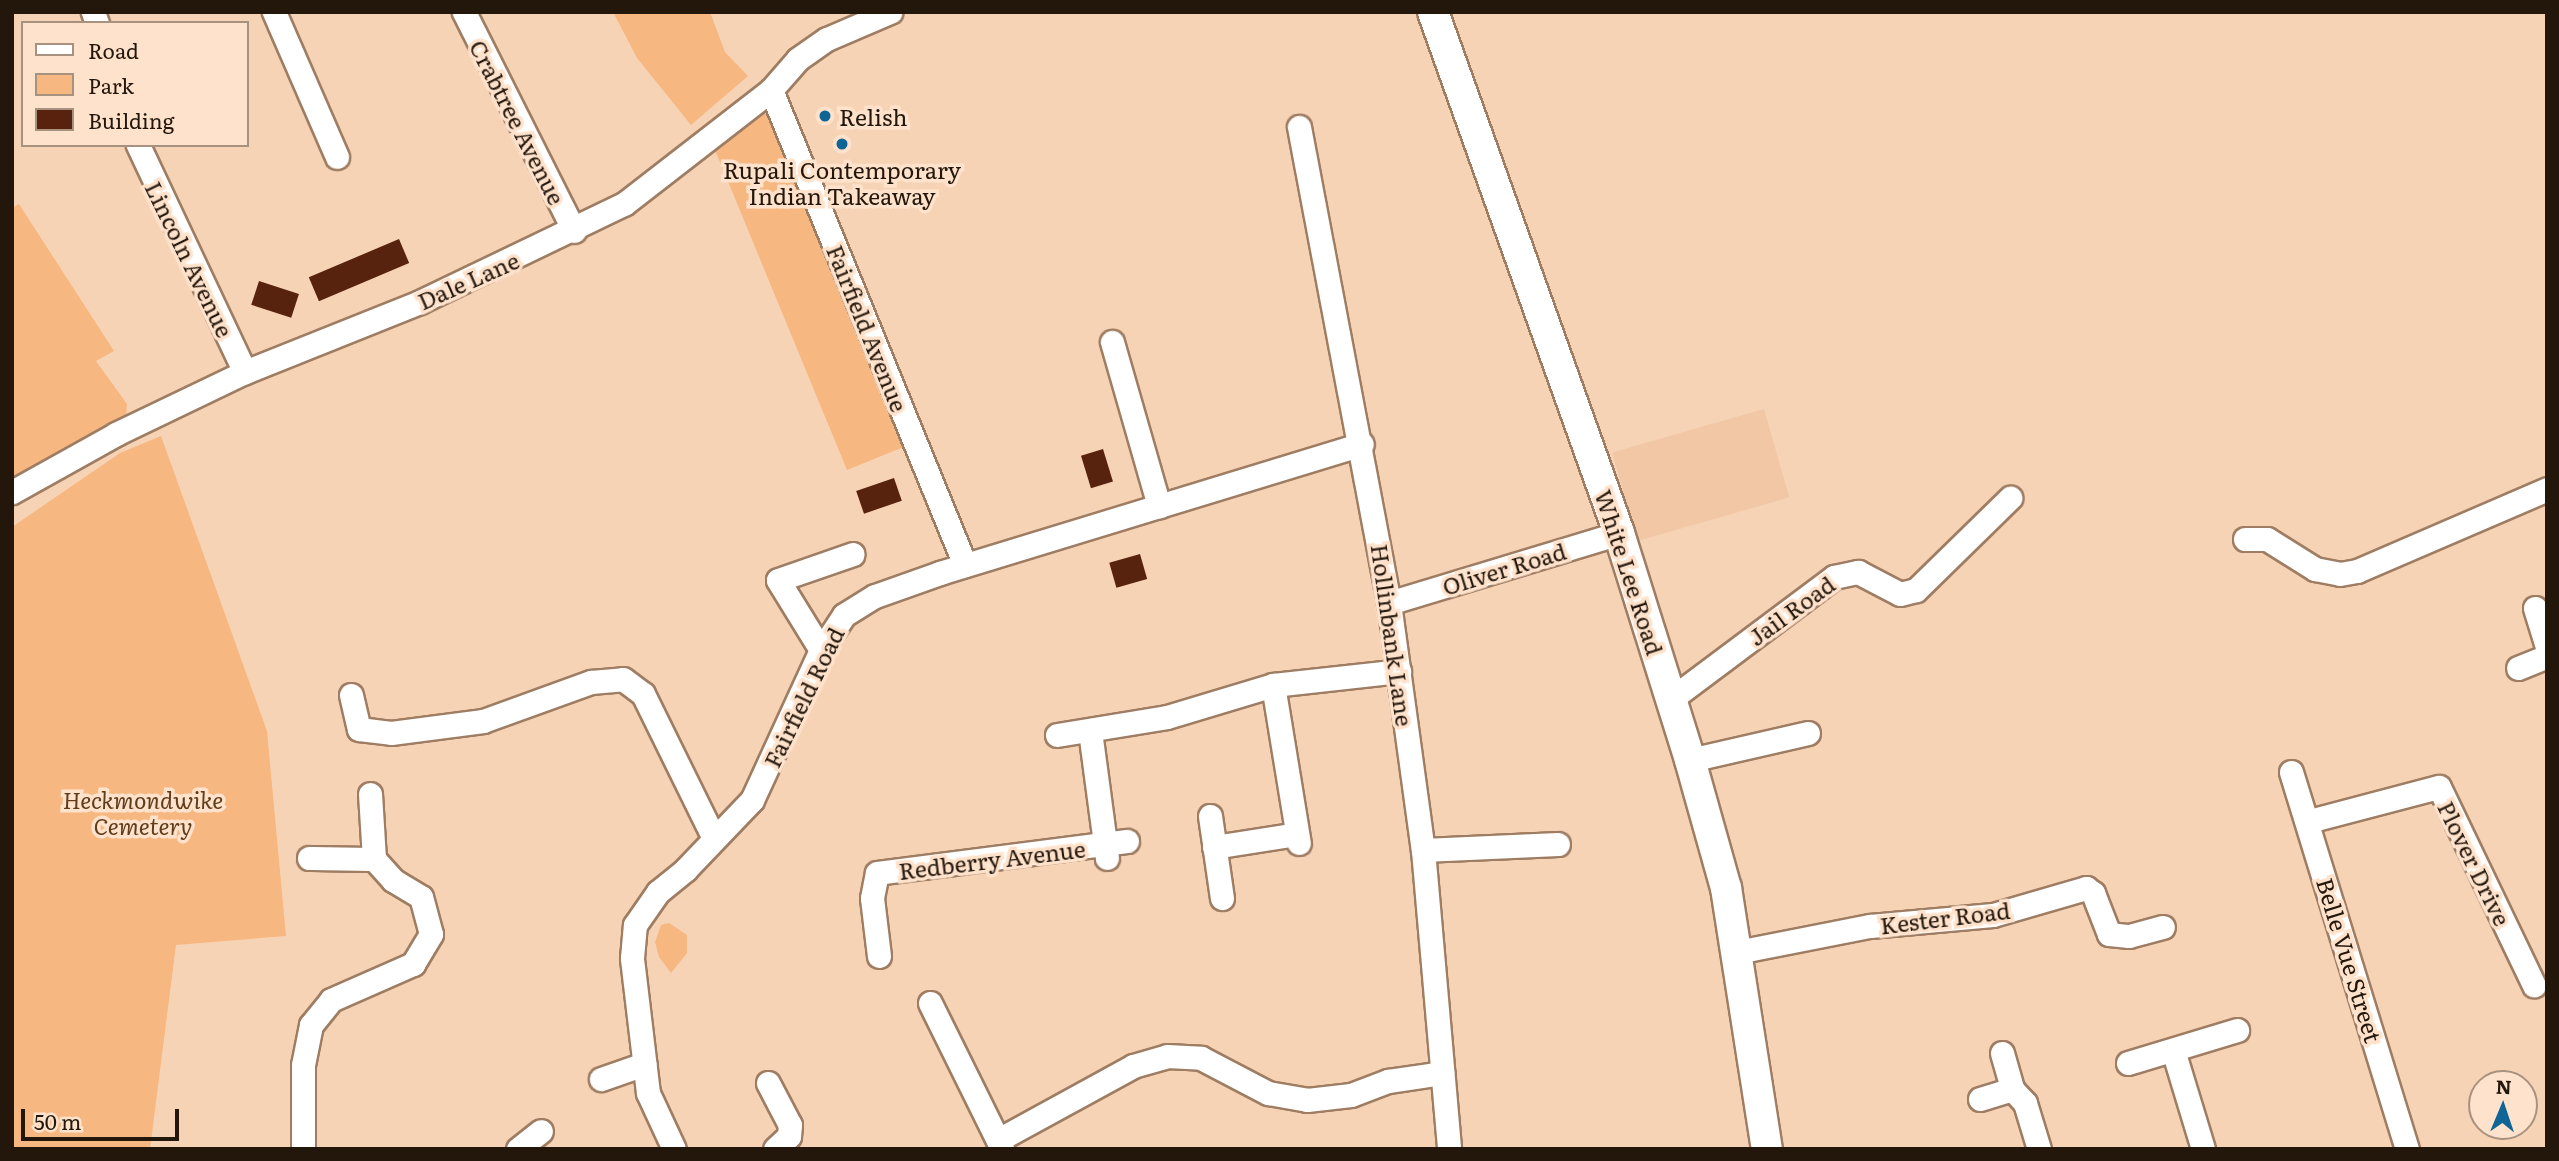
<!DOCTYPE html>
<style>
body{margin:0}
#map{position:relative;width:2559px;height:1161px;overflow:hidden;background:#f7d3b6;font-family:Literata,serif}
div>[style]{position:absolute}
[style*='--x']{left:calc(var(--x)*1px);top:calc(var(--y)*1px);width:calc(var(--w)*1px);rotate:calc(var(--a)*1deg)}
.built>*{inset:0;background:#f1c7a5;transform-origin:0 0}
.green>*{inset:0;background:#f7b781}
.building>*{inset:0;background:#58230e;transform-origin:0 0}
.roads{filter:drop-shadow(2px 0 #9e7d63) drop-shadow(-2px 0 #9e7d63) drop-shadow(0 2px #9e7d63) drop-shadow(0 -2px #9e7d63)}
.minor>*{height:23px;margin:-11.5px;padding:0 11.5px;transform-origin:11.5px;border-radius:11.5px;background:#fff}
.major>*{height:30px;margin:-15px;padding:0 15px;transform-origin:15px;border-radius:15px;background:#fff}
.dots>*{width:19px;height:19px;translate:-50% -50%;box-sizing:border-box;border:4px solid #ffe2cb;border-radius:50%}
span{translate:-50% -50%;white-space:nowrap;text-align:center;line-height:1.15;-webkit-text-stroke:7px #ffe2cb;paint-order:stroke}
.poi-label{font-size:23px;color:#23170c}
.left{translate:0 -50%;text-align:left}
.street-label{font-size:23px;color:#23170c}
.park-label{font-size:23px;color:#603c1b;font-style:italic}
.frame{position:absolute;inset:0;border:14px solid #23170c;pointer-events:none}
.legend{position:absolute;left:21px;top:21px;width:228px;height:126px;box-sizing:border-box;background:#ffe2cb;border:2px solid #a7917f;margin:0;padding:9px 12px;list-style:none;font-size:21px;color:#23170c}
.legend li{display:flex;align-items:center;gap:14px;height:35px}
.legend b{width:35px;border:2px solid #a7917f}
.north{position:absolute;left:2468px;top:1070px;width:70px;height:70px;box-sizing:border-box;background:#ffe2cb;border:2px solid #a7917f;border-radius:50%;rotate:2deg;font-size:19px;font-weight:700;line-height:28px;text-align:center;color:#23170c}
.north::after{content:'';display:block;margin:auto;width:24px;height:32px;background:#0e6596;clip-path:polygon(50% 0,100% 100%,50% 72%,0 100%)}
.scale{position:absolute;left:21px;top:1109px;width:158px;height:32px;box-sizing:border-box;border:4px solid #23170c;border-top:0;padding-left:9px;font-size:21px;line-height:24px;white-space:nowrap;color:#23170c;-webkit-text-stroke:5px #ffe2cb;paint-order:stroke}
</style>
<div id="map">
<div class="built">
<i style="left:1764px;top:409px;width:92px;height:158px;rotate:74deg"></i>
</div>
<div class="green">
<i style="clip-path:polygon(613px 12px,710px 12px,725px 52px,748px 76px,691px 125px,637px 58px)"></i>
<i style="clip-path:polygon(769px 113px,906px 446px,847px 470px,715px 150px,758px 114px)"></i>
<i style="clip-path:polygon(19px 204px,114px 351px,96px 361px,127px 404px,126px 418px,12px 484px,12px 208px)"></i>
<i style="clip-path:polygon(161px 436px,267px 731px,286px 936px,176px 945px,150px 1149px,12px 1149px,12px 527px,120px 453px)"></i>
<i style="clip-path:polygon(669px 923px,687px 935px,687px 953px,671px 973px,659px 957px,655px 942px,661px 925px)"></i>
</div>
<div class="building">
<i style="left:399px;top:239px;width:26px;height:98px;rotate:67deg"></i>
<i style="left:259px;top:281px;width:42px;height:25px;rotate:18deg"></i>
<i style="left:1103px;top:449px;width:34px;height:23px;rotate:73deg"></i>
<i style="left:894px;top:478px;width:24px;height:40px;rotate:71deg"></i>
<i style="left:1140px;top:554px;width:26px;height:32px;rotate:74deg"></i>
</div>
<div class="roads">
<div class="minor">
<i style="--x:93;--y:12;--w:12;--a:70"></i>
<i style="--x:274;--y:12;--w:158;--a:66.5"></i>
<i style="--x:464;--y:12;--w:245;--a:63.3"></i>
<i style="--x:771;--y:90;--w:513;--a:67.78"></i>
<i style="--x:1299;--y:127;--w:484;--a:79.3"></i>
<i style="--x:1389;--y:603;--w:249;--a:82.2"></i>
<i style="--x:1423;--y:850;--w:300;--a:85"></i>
<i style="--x:138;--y:145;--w:251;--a:64.8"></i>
<i style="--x:1112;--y:342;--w:171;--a:74"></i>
<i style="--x:12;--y:492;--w:119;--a:-29.1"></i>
<i style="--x:116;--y:434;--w:143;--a:-25.7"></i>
<i style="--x:245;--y:372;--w:188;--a:-21.8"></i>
<i style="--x:420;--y:302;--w:226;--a:-25.7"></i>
<i style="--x:624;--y:204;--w:186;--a:-37.8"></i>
<i style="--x:771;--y:90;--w:41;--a:-48.9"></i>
<i style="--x:798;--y:59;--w:35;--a:-35"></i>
<i style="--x:827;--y:39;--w:69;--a:-23.2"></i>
<i style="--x:2245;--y:539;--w:22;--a:0"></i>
<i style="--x:2267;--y:539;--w:57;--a:32"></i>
<i style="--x:2315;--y:569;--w:25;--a:11"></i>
<i style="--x:2340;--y:574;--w:17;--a:-10"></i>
<i style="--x:2357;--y:571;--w:207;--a:-23.3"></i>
<i style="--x:1389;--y:603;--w:240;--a:-16.9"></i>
<i style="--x:2535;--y:608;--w:41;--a:72.9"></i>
<i style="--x:821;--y:650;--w:82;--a:-121.6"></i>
<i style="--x:778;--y:580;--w:79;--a:-19.1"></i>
<i style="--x:2518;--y:668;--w:31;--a:-22"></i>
<i style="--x:1273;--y:685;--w:160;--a:80.7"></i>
<i style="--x:351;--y:695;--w:35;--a:77"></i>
<i style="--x:359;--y:729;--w:32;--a:7"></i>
<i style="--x:391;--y:733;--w:93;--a:-7.4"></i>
<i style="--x:483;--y:721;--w:115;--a:-19.9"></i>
<i style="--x:591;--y:682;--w:32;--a:-5"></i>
<i style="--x:623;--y:679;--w:25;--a:37"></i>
<i style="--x:643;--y:694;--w:158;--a:63.8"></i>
<i style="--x:1671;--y:699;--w:204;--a:-36.8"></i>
<i style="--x:1834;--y:577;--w:25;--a:-12"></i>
<i style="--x:1858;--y:572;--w:47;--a:27.6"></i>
<i style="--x:1900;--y:594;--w:16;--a:-14"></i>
<i style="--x:1916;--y:590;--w:132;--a:-44.4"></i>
<i style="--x:1090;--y:731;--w:128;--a:82.4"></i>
<i style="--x:1057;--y:735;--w:111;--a:-9.3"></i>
<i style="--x:1167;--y:717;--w:111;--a:-16.8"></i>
<i style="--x:1273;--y:685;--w:127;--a:-6.3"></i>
<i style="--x:1690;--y:760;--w:121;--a:-12.9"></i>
<i style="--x:2291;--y:772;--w:394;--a:72.9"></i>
<i style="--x:1210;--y:816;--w:83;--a:81.7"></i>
<i style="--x:2309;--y:821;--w:134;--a:-14.7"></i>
<i style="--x:2439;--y:787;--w:220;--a:64.4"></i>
<i style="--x:1214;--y:847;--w:84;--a:-8.9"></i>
<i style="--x:1423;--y:850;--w:135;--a:-2.5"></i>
<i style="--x:309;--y:858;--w:65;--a:0.9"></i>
<i style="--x:1737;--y:952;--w:136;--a:-11.1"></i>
<i style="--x:1870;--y:926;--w:123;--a:-5.1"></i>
<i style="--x:1993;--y:915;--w:97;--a:-16.2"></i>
<i style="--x:2086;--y:888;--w:9;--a:36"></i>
<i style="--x:2093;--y:893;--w:44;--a:68.7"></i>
<i style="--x:2109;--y:934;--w:20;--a:6"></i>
<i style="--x:2129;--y:936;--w:35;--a:-15"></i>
<i style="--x:879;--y:956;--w:58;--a:-96.9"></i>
<i style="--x:872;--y:898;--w:25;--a:-79"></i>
<i style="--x:877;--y:873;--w:252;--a:-7.3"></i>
<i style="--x:930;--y:1003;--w:163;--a:63.7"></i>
<i style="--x:2173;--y:1050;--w:103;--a:73.1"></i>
<i style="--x:2002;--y:1053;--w:37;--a:74"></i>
<i style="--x:2012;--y:1089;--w:19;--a:47"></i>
<i style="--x:2025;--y:1103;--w:48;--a:73.1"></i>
<i style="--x:2128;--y:1063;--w:114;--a:-16.8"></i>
<i style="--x:601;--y:1079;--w:46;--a:-19.2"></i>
<i style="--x:768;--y:1083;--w:47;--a:62.4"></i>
<i style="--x:790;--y:1125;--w:11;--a:95"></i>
<i style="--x:789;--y:1136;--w:19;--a:137"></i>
<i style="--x:1980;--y:1099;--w:34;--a:-17"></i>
<i style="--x:998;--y:1140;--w:154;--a:-28.7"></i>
<i style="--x:1133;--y:1066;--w:35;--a:-16"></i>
<i style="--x:1167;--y:1056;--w:34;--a:3"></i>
<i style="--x:1201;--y:1058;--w:76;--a:27.6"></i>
<i style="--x:1268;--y:1093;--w:40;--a:10"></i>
<i style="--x:1307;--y:1100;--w:44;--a:-6.5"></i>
<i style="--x:1351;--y:1095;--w:40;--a:-21"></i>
<i style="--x:1388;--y:1081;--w:55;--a:-8.4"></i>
<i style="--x:303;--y:1149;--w:84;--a:-90"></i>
<i style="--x:303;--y:1065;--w:41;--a:-78.7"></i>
<i style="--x:311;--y:1025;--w:32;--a:-51"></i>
<i style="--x:331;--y:1000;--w:90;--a:-23.7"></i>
<i style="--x:413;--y:964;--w:35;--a:-59"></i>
<i style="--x:431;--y:934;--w:38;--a:-105"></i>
<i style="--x:421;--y:897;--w:33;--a:-149"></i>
<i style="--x:393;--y:880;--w:28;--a:-132"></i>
<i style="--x:374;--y:859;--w:65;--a:-93.5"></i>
<i style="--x:518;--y:1149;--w:29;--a:-38"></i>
<i style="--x:674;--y:1149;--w:62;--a:-114.9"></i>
<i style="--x:648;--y:1093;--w:136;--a:-96.8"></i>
<i style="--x:632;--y:958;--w:33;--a:-85"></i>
<i style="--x:635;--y:925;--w:40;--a:-55.1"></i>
<i style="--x:658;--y:892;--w:36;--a:-39"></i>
<i style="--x:686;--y:869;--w:95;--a:-46.3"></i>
<i style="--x:752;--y:800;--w:165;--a:-65.3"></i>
<i style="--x:821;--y:650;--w:42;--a:-56.7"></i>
<i style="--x:844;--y:615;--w:36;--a:-32"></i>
<i style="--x:875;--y:596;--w:69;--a:-19.5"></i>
<i style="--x:940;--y:573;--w:441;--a:-17"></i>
</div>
<div class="major">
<i style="--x:1433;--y:12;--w:553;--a:70.35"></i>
<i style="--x:1619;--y:533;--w:238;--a:72.6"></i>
<i style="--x:1690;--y:760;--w:133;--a:74.3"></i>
<i style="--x:1726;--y:888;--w:264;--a:81.1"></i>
</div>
</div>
<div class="dots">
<i style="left:825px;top:116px;background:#0e6596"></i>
<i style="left:842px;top:144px;background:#0e6596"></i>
</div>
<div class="poi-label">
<span class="left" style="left:839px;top:116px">Relish</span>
<span style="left:842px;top:182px">Rupali Contemporary<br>Indian Takeaway</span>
</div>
<div class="street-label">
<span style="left:518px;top:122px;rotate:63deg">Crabtree Avenue</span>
<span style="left:190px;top:259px;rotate:64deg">Lincoln Avenue</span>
<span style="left:468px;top:280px;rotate:-24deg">Dale Lane</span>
<span style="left:868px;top:328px;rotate:68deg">Fairfield Avenue</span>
<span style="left:1504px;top:568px;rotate:-17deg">Oliver Road</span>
<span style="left:1630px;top:572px;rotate:72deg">White Lee Road</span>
<span style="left:1791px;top:610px;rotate:-36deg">Jail Road</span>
<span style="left:1393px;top:635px;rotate:82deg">Hollinbank Lane</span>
<span style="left:803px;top:697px;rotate:-64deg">Fairfield Road</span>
<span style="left:992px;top:859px;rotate:-7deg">Redberry Avenue</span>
<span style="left:2475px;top:863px;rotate:64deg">Plover Drive</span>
<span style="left:1945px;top:917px;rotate:-7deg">Kester Road</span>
<span style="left:2350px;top:960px;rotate:73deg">Belle Vue Street</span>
</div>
<div class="park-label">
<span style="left:143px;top:812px">Heckmondwike<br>Cemetery</span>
</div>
<div class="frame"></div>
<ul class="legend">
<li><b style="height:9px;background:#fff"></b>Road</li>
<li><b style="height:19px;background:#f7b781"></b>Park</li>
<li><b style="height:19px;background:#58230e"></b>Building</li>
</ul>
<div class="north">N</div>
<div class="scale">50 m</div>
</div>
